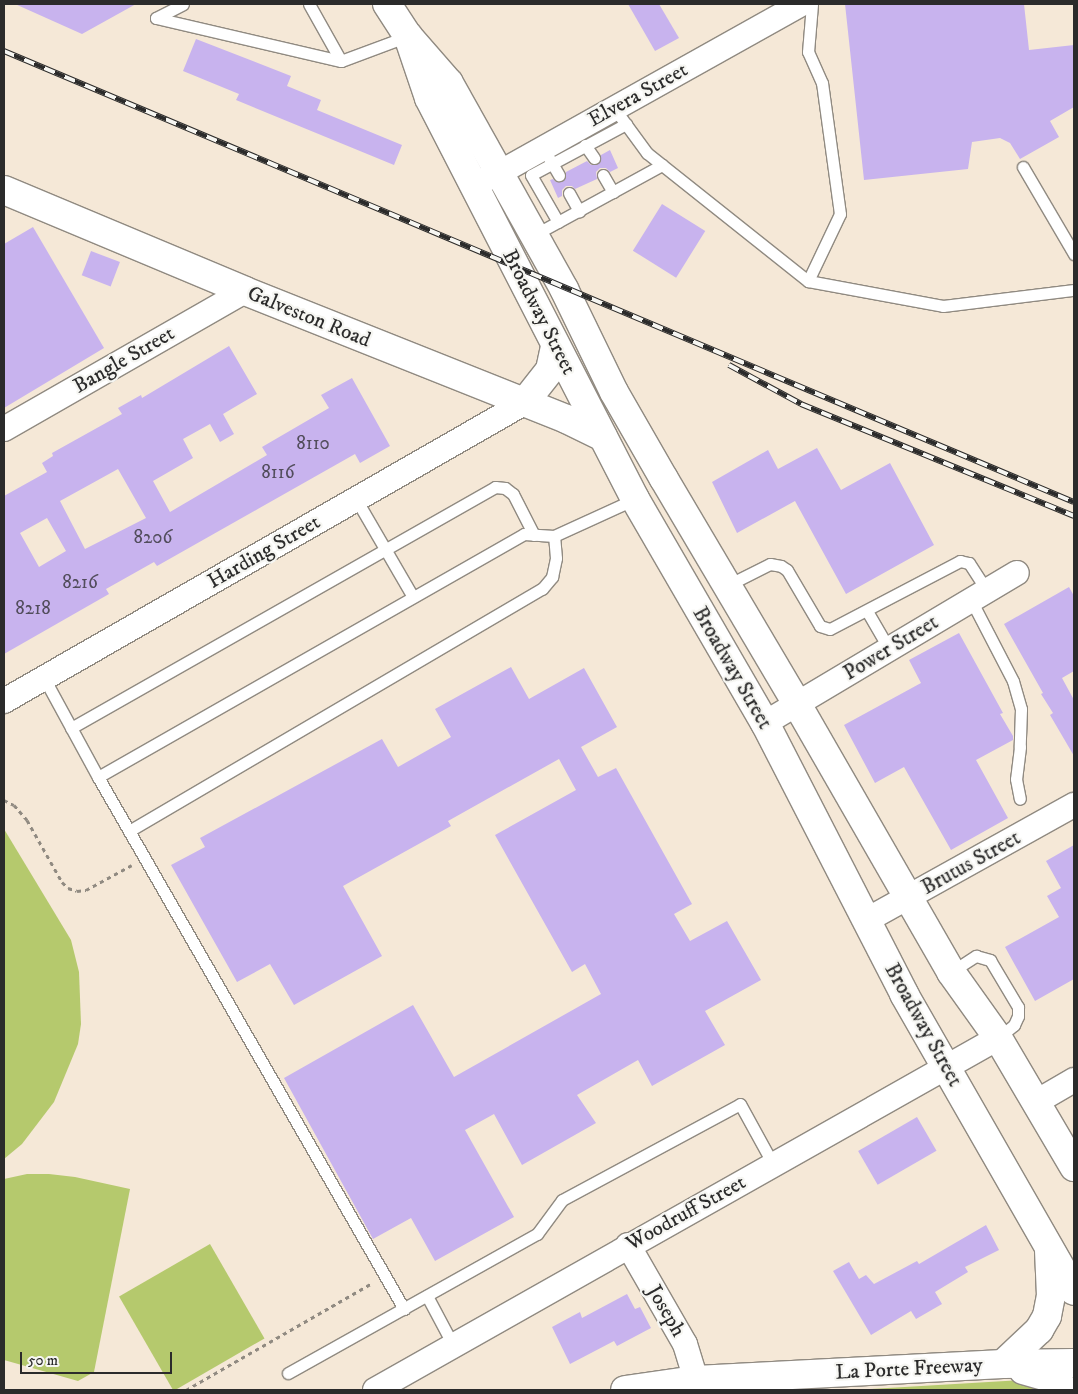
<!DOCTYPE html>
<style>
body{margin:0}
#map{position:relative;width:1078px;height:1394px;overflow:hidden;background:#f5e8d7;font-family:"IM FELL DW Pica",serif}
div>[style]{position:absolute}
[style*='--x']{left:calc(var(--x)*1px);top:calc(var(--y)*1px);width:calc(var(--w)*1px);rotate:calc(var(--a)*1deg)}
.green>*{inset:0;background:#b5c96d;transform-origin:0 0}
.building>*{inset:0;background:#c8b3ee;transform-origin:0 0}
.path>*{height:3px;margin-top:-1.5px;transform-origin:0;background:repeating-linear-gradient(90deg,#908a81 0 4px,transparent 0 8px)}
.roads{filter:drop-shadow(1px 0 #908a81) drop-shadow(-1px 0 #908a81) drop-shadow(0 1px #908a81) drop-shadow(0 -1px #908a81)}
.service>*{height:11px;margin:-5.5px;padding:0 5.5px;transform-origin:5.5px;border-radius:5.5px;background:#fff}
.minor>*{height:24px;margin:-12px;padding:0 12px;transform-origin:12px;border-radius:12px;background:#fff}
.secondary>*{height:28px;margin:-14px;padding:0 14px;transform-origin:14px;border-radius:14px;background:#fff}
.primary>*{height:28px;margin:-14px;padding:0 14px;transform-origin:14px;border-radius:14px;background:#fff}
.rail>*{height:5.5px;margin-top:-2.75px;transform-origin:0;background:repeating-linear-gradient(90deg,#f6f6f2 0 11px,#2b2b2b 0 22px);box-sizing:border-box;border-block:1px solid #2b2b2b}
span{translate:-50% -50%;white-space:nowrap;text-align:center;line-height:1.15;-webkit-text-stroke:4.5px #f6f6f2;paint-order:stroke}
.number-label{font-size:19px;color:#524d5c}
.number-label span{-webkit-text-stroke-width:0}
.street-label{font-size:21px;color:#2b2b2b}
.frame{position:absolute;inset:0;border:5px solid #2b2b2b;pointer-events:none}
.scale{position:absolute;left:20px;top:1352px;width:152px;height:22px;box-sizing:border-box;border:2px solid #2b2b2b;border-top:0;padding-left:6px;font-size:15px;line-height:18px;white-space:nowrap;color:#2b2b2b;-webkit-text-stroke:4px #f6f6f2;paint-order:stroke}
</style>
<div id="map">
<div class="green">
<i style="clip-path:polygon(4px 829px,71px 940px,79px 972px,81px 1024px,78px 1044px,54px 1102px,22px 1144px,4px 1159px)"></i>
<i style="clip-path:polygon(27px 1174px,49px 1174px,75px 1177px,130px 1189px,94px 1372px,78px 1381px,4px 1360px,4px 1179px)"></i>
<i style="left:210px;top:1244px;width:109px;height:105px;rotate:60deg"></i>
<i style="clip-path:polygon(1021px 1380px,1039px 1390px,854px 1390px)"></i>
</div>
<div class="building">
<i style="clip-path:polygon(15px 4px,136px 4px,82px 34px)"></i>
<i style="clip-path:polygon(628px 4px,659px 4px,679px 38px,655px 51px)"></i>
<i style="clip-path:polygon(845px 4px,1024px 4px,1029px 50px,1074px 45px,1074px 107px,1050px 121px,1059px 137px,1020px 159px,1010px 143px,1000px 138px,972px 142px,968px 169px,864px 180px)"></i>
<i style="clip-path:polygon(196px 39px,291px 76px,287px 86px,321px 100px,317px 110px,402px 145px,394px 165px,236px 100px,239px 94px,183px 71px)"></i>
<i style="clip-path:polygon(610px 150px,618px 168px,610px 172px,606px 168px,600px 168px,596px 172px,597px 179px,575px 189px,572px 186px,566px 186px,562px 190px,562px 196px,558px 198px,550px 180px,553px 179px,556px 182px,562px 182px,566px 178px,566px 172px,587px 161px,591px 165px,598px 164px,601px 161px,601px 155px)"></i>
<i style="left:662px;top:204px;width:51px;height:55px;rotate:32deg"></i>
<i style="clip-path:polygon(33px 227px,104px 348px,4px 408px,4px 244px)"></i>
<i style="left:91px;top:251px;width:31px;height:26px;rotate:21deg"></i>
<i style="clip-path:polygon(evenodd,229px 346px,257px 394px,223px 414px,234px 434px,220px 442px,210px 424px,183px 439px,193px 458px,153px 481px,170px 512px,267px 455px,262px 447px,329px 408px,321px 395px,352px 378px,390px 446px,360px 463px,355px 454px,157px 566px,154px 562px,106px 589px,109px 594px,4px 654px,4px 496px,47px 472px,42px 463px,53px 456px,52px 453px,122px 414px,118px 408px,141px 395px,142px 398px,229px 346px,118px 469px,146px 518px,85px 549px,60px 501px,118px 469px,229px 346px,47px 518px,66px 551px,39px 567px,20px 533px,47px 518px)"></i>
<i style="clip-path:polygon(817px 448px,841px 490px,890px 463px,934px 545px,846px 594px,795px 501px,737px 533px,712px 482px,768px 450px,778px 469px)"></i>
<i style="clip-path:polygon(1069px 587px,1074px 596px,1074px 671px,1062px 678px,1074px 700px,1074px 756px,1050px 715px,1053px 713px,1041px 694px,1043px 693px,1004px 624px)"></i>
<i style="clip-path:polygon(959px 633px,1003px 713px,1000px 714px,1013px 736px,1013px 740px,976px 760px,1008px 818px,951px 850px,904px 767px,875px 783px,844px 725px,921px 683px,909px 660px)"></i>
<i style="clip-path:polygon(511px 667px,529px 699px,584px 668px,617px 727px,581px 747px,598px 777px,616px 768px,692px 904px,674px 914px,690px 941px,727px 921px,761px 980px,705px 1011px,725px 1045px,652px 1086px,638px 1060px,577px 1095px,596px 1123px,522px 1165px,494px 1114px,465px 1130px,514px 1217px,435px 1261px,411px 1218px,373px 1239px,284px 1078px,413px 1005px,454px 1077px,601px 994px,585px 964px,572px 972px,495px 835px,576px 790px,559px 759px,448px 821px,451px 826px,343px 886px,382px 956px,294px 1005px,270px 964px,237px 982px,171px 865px,205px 847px,200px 838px,382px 739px,398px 767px,451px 737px,435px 709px)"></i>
<i style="clip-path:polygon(1074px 845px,1074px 979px,1035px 1001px,1005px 947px,1059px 917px,1047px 896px,1061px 888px,1046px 861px)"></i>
<i style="left:917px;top:1117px;width:39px;height:68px;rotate:60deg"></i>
<i style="clip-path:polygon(986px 1225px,999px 1250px,965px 1267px,968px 1272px,935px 1292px,942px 1304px,916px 1319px,911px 1311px,871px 1335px,833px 1271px,849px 1262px,859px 1279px,866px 1275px,874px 1284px,917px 1261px,919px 1264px)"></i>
<i style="clip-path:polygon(627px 1294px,635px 1309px,640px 1307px,651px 1328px,617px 1346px,614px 1341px,570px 1364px,552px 1327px,580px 1312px,582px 1318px)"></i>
</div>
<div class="path">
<i style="--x:4;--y:800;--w:11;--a:27"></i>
<i style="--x:14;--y:805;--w:20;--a:49"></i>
<i style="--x:27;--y:820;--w:71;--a:60.6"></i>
<i style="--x:62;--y:882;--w:8;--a:45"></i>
<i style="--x:68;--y:888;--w:9;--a:18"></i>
<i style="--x:77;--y:891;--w:9;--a:-6"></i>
<i style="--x:86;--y:890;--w:52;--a:-28.5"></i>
<i style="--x:186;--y:1390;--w:215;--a:-29.9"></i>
</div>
<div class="roads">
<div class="service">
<i style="--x:309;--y:4;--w:65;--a:60.7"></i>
<i style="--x:341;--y:61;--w:72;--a:-20.5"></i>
<i style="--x:156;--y:18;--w:190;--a:13.1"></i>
<i style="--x:156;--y:18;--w:30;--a:-27"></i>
<i style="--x:614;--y:108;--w:56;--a:53.7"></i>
<i style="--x:647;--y:153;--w:206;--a:38.5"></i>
<i style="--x:808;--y:281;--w:137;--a:10.5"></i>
<i style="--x:943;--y:306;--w:132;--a:-7"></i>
<i style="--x:585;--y:145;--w:16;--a:55"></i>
<i style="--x:549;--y:158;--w:20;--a:60"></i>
<i style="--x:1023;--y:167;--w:101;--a:59.6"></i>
<i style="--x:603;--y:175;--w:20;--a:60"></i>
<i style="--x:569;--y:193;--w:21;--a:61"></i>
<i style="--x:558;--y:222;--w:54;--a:-119.9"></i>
<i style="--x:531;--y:175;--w:108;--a:-28.2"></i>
<i style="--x:534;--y:235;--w:146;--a:-28.7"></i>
<i style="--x:808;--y:281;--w:74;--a:-64.5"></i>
<i style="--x:840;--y:214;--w:132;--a:-97.8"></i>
<i style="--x:822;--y:83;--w:34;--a:-114"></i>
<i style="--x:808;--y:52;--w:48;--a:-85.2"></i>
<i style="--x:356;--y:499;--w:113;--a:59.8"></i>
<i style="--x:728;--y:585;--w:47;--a:-26.6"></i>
<i style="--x:770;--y:564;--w:11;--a:10"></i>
<i style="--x:781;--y:566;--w:7;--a:34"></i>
<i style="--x:787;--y:570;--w:65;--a:59.5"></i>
<i style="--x:820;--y:626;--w:10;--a:17"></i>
<i style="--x:830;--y:629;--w:147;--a:-27.6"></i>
<i style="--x:960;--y:561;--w:9;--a:13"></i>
<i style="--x:969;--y:563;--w:33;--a:57"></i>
<i style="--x:971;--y:600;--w:91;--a:62.6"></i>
<i style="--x:1013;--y:681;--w:29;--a:74"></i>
<i style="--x:1021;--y:709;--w:38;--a:92"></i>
<i style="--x:1020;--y:747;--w:32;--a:97"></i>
<i style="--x:1016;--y:779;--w:20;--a:79"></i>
<i style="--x:867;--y:611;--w:44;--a:59.9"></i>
<i style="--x:44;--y:678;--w:113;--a:61.4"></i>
<i style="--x:71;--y:728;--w:488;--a:-29.6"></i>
<i style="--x:495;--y:487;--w:10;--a:6"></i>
<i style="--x:505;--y:488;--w:10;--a:37"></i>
<i style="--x:513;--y:494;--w:46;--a:62.9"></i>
<i style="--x:129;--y:831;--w:479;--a:-30.4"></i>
<i style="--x:542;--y:589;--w:16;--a:-50"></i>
<i style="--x:552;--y:577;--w:19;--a:-78"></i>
<i style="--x:556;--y:558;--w:22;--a:-95"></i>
<i style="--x:951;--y:972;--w:30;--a:-33"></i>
<i style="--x:976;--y:956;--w:15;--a:16"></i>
<i style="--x:990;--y:960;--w:55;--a:59.2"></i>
<i style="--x:1018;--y:1007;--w:9;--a:90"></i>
<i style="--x:1018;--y:1016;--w:10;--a:114"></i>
<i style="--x:1014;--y:1025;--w:21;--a:141"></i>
<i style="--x:427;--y:1296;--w:55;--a:62"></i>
<i style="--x:404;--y:1309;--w:614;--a:-119.91"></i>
<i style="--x:98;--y:777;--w:490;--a:-29.7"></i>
<i style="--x:524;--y:534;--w:30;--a:4"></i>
<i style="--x:554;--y:536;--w:89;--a:-24.6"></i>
<i style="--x:288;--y:1373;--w:285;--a:-29.2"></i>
<i style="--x:537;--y:1234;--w:42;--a:-53.7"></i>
<i style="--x:562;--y:1200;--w:202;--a:-28.3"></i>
<i style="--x:740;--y:1104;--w:68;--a:61.2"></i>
</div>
<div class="minor">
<i style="--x:474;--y:185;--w:28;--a:-26"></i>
<i style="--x:499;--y:173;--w:346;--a:-29.2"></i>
<i style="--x:4;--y:429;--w:278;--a:-29.8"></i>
<i style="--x:4;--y:701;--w:599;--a:-29.82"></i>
<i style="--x:765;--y:723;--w:293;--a:-30.8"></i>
<i style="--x:867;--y:920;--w:237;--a:-29.1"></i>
<i style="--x:1036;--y:1102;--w:44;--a:-30.1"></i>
<i style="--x:628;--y:1245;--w:114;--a:60.1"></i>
<i style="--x:685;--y:1344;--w:38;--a:73"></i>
<i style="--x:375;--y:1390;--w:716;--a:-29.47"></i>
</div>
<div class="secondary">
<i style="--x:4;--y:190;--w:261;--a:22.7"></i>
<i style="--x:245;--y:291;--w:346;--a:21.7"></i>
<i style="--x:566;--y:419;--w:41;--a:25.9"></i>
</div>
<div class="primary">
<i style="--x:387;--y:4;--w:38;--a:57"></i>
<i style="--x:408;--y:36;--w:62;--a:48.9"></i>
<i style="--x:449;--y:83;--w:236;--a:60.8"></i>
<i style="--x:564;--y:289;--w:114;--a:64.1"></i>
<i style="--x:614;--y:392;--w:100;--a:60.1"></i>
<i style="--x:664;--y:479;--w:261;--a:59.4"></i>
<i style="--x:797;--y:704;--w:309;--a:60.1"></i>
<i style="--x:951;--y:972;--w:81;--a:54.5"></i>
<i style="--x:998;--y:1038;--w:150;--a:59.5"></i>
<i style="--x:408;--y:36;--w:65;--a:71.3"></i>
<i style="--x:429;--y:98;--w:451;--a:62.8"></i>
<i style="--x:635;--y:499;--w:259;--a:59.9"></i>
<i style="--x:765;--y:723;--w:305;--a:62.8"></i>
<i style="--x:904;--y:994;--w:342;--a:60.2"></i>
<i style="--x:524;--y:403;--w:42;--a:-51.8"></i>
<i style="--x:550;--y:370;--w:25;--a:-78"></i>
<i style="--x:1003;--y:1364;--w:50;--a:-43.4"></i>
<i style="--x:1039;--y:1330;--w:16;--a:-60"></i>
<i style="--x:1047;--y:1316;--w:20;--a:-79"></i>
<i style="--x:1051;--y:1296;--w:45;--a:-92.5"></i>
<i style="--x:1023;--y:1370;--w:32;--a:16"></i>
<i style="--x:1054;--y:1379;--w:16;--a:43"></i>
<i style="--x:625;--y:1390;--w:72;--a:-8"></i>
<i style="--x:696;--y:1380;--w:307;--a:-3"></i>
<i style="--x:1003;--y:1364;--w:71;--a:-0.8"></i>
</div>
</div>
<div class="rail">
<i style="--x:4;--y:51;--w:1161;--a:22.86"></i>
<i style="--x:729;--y:365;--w:82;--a:28.4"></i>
<i style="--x:801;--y:404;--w:295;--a:22.3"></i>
</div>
<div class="number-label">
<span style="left:313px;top:444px">8110</span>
<span style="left:278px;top:473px">8116</span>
<span style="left:153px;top:538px">8206</span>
<span style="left:80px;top:583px">8216</span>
<span style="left:33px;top:609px">8218</span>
</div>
<div class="street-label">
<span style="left:638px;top:95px;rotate:-29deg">Elvera Street</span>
<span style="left:539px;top:312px;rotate:63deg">Broadway Street</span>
<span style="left:309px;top:317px;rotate:22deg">Galveston Road</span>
<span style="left:124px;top:360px;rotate:-30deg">Bangle Street</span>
<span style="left:264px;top:552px;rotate:-30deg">Harding Street</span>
<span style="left:891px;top:648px;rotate:-31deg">Power Street</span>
<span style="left:732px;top:668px;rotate:60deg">Broadway Street</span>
<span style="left:971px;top:863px;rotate:-29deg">Brutus Street</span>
<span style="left:923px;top:1025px;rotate:61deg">Broadway Street</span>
<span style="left:686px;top:1213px;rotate:-29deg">Woodruff Street</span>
<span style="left:666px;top:1311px;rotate:60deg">Joseph</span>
<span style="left:909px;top:1369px;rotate:-3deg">La Porte Freeway</span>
</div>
<div class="frame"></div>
<div class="scale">50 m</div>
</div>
